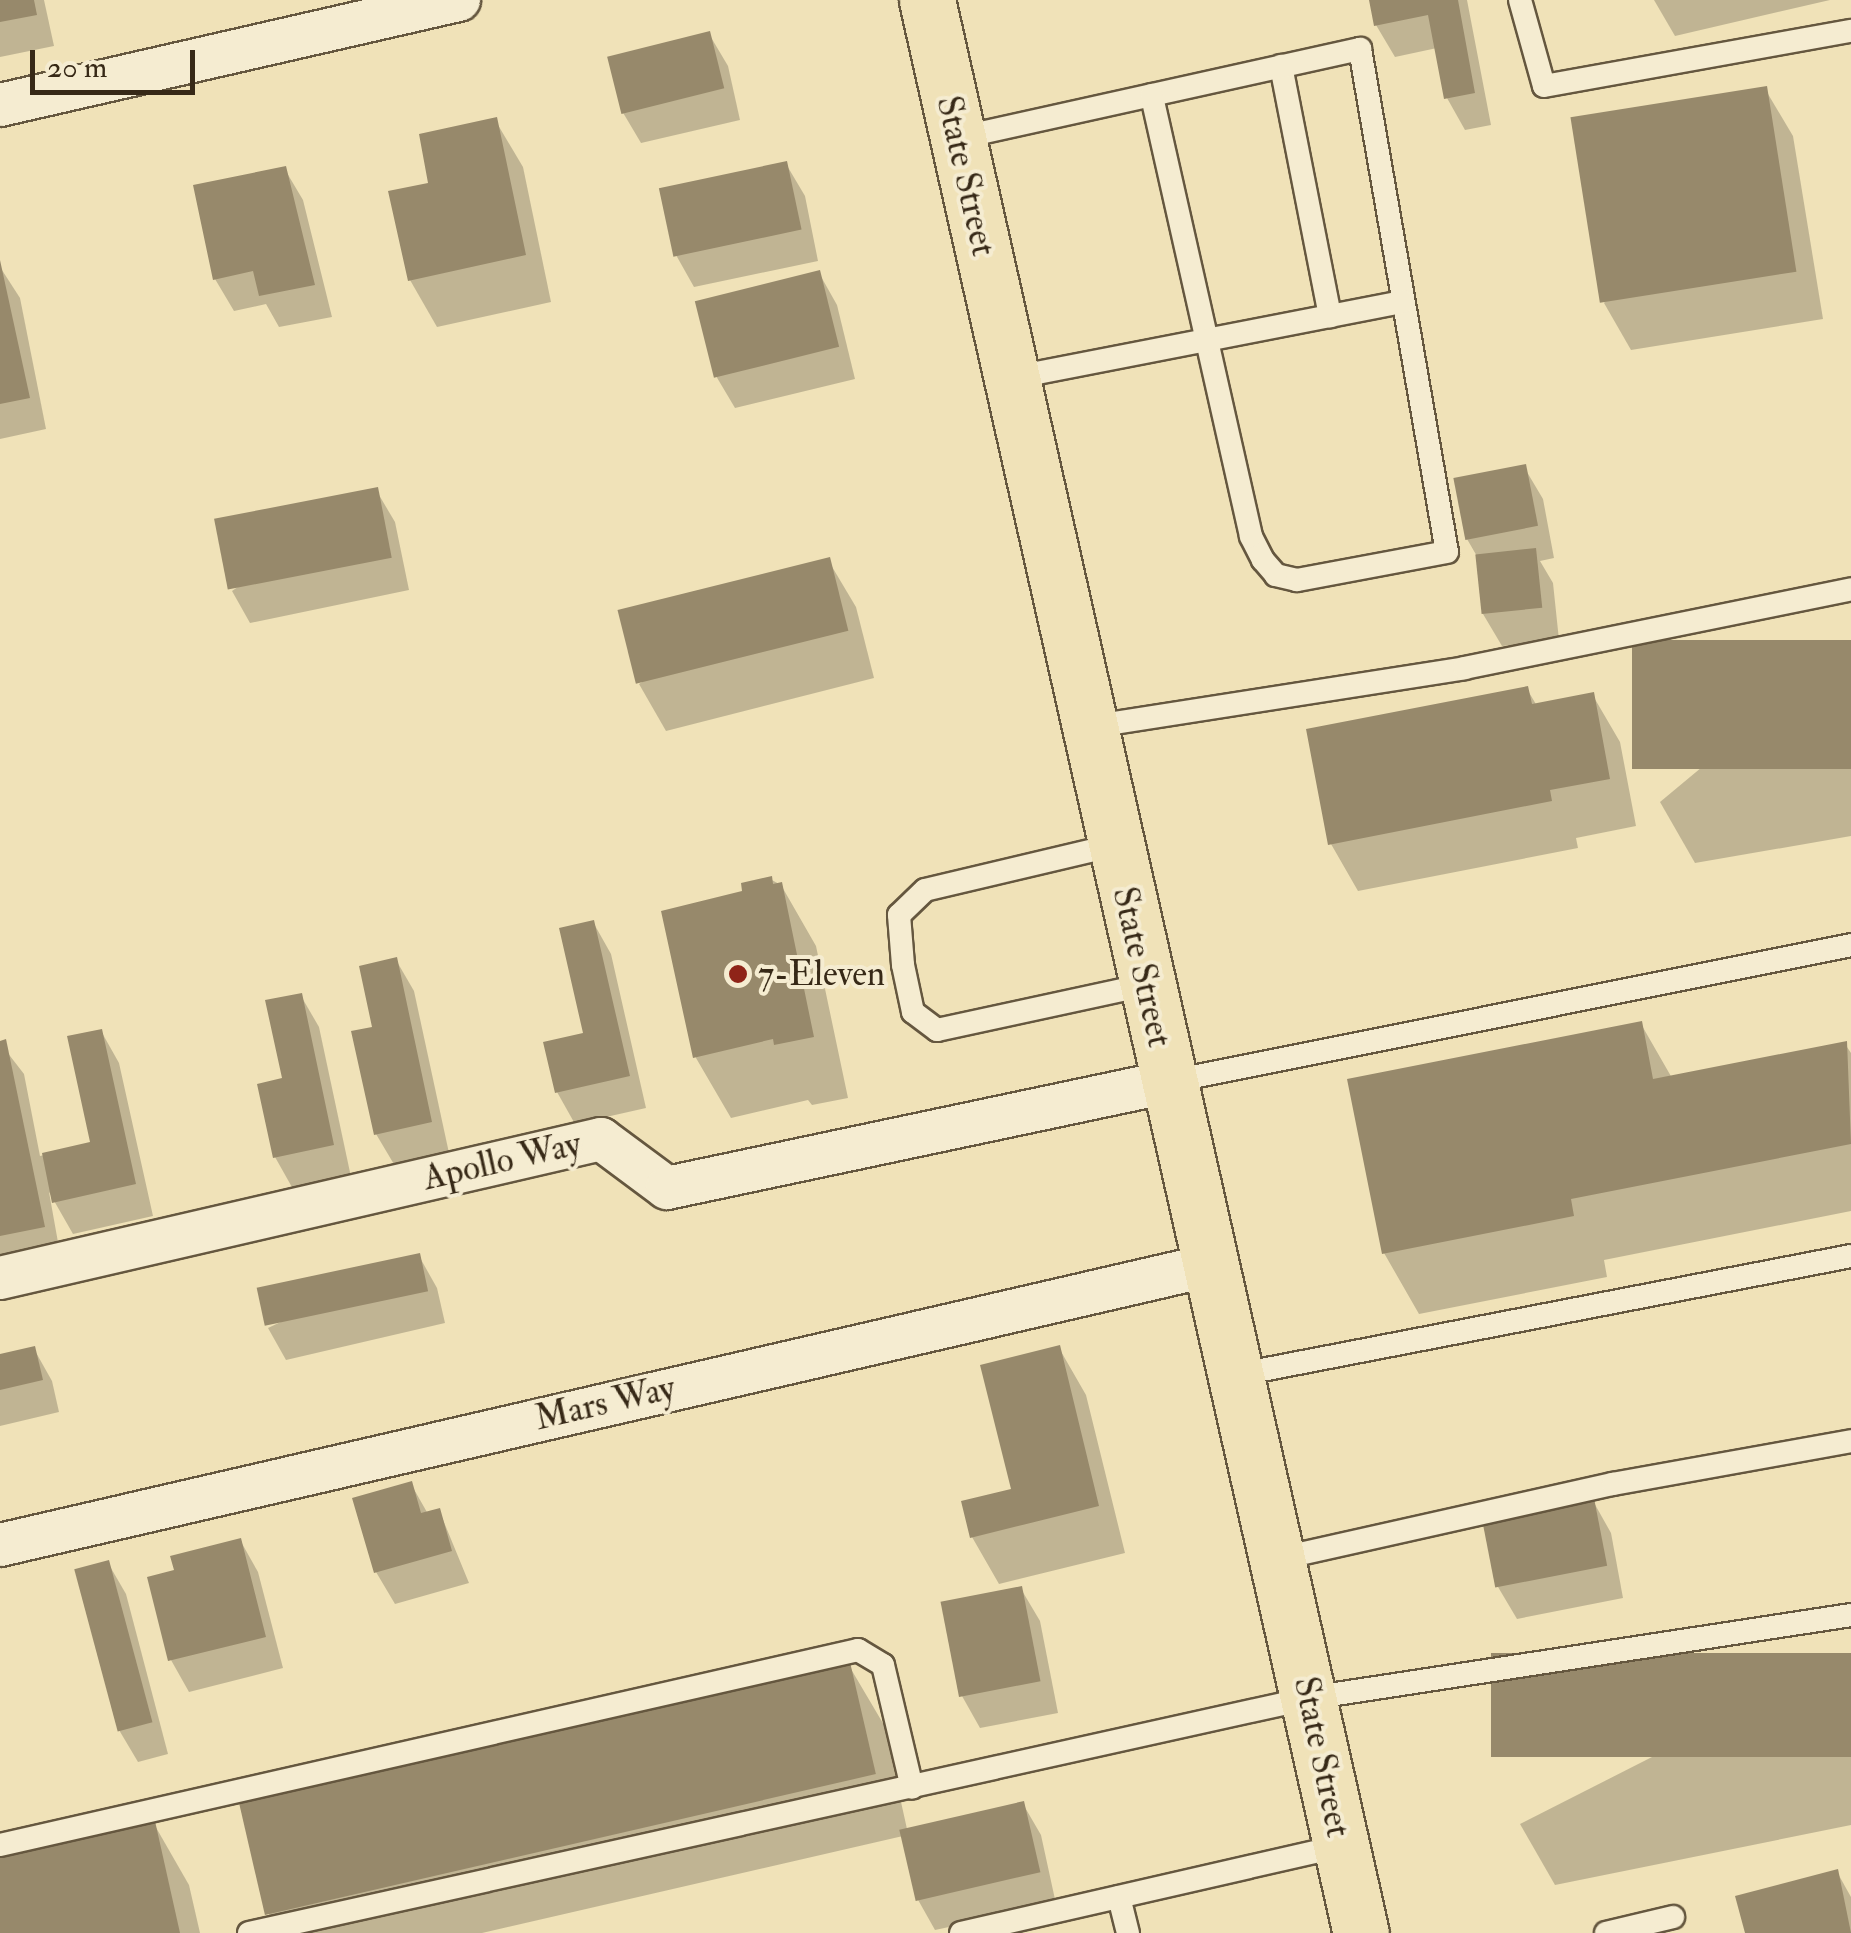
<!DOCTYPE html>
<style>
body{margin:0}
#map{position:relative;width:1851px;height:1933px;overflow:hidden;background:#f0e2b8;font-family:"IM FELL Double Pica",serif}
div>[style]{position:absolute}
[style*='--x']{left:calc(var(--x)*1px);top:calc(var(--y)*1px);width:calc(var(--w)*1px);rotate:calc(var(--a)*1deg)}
.shadow>*{inset:0;background:#0003}
.building>*{inset:0;background:#97896b;transform-origin:0 0}
.roads{filter:drop-shadow(2px 0 #65573f) drop-shadow(-2px 0 #65573f) drop-shadow(0 2px #65573f) drop-shadow(0 -2px #65573f)}
.lane>*{height:22px;margin:-11px;padding:0 11px;transform-origin:11px;border-radius:11px;background:#f5ecd1}
.street>*{height:42px;margin:-21px;padding:0 21px;transform-origin:21px;border-radius:21px;background:#f5ecd1}
.primary>*{height:55px;margin:-27.5px;padding:0 27.5px;transform-origin:27.5px;border-radius:27.5px;background:#f0e2b8}
.dots>*{width:28px;height:28px;translate:-50% -50%;box-sizing:border-box;border:5px solid #f5ecd1;border-radius:50%}
span{translate:-50% -50%;white-space:nowrap;text-align:center;line-height:1.15;-webkit-text-stroke:8px #f5ecd1;paint-order:stroke}
.street-label{font-size:35px;color:#372917}
.poi-label{font-size:35px;color:#372917}
.left{translate:0 -50%;text-align:left}
.scale{position:absolute;left:30px;top:50px;width:165px;height:45px;box-sizing:border-box;border:5px solid #372917;border-top:0;padding-left:12px;font-size:30px;line-height:35px;white-space:nowrap;color:#372917;-webkit-text-stroke:8px #f5ecd1;paint-order:stroke}
</style>
<div id="map">
<div class="shadow">
<i style="clip-path:polygon(0 0,44px 0,54px 46px,0 57px)"></i>
<i style="clip-path:polygon(1372px 0,1467px 0,1491px 125px,1465px 130px,1447px 98px,1437px 48px,1395px 57px,1376px 25px)"></i>
<i style="clip-path:polygon(1654px 0,1830px 0,1675px 36px)"></i>
<i style="clip-path:polygon(709px 34px,728px 66px,740px 120px,641px 143px,622px 111px)"></i>
<i style="clip-path:polygon(1765px 89px,1793px 136px,1823px 319px,1631px 350px,1604px 303px)"></i>
<i style="clip-path:polygon(495px 120px,523px 167px,551px 302px,437px 327px,410px 280px)"></i>
<i style="clip-path:polygon(786px 164px,805px 196px,818px 261px,694px 287px,676px 255px)"></i>
<i style="clip-path:polygon(284px 168px,303px 200px,332px 317px,279px 327px,266px 304px,234px 311px,215px 279px)"></i>
<i style="clip-path:polygon(0 267px,20px 298px,46px 429px,0 439px)"></i>
<i style="clip-path:polygon(819px 273px,837px 305px,855px 379px,735px 408px,716px 376px)"></i>
<i style="clip-path:polygon(1524px 467px,1543px 499px,1554px 558px,1540px 561px,1553px 583px,1559px 640px,1502px 646px,1483px 614px,1478px 558px,1467px 539px)"></i>
<i style="clip-path:polygon(376px 490px,395px 522px,409px 590px,250px 623px,232px 591px)"></i>
<i style="clip-path:polygon(828px 560px,856px 607px,874px 678px,666px 731px,639px 684px)"></i>
<i style="clip-path:polygon(1851px 643px,1851px 836px,1695px 863px,1660px 802px)"></i>
<i style="clip-path:polygon(1527px 689px,1537px 706px,1592px 694px,1620px 742px,1636px 826px,1576px 838px,1578px 848px,1358px 891px,1331px 844px)"></i>
<i style="clip-path:polygon(770px 879px,781px 885px,816px 946px,848px 1098px,812px 1105px,808px 1100px,731px 1118px,696px 1058px,664px 913px,745px 893px)"></i>
<i style="clip-path:polygon(593px 922px,611px 954px,646px 1108px,575px 1124px,557px 1092px,586px 1034px)"></i>
<i style="clip-path:polygon(396px 960px,414px 991px,449px 1153px,395px 1166px,376px 1134px,375px 1029px)"></i>
<i style="clip-path:polygon(301px 996px,319px 1027px,351px 1177px,293px 1189px,275px 1157px)"></i>
<i style="clip-path:polygon(1641px 1024px,1672px 1078px,1845px 1044px,1851px 1053px,1851px 1211px,1604px 1260px,1607px 1277px,1419px 1314px,1384px 1253px)"></i>
<i style="clip-path:polygon(101px 1031px,119px 1063px,153px 1216px,73px 1234px,49px 1192px,61px 1259px,0 1264px,0 1043px,24px 1074px,40px 1156px,93px 1144px)"></i>
<i style="clip-path:polygon(419px 1256px,437px 1288px,445px 1323px,286px 1360px,268px 1328px)"></i>
<i style="clip-path:polygon(1059px 1348px,1086px 1395px,1125px 1553px,999px 1584px,972px 1537px,1014px 1491px)"></i>
<i style="clip-path:polygon(34px 1349px,52px 1381px,59px 1412px,0 1426px,0 1357px)"></i>
<i style="clip-path:polygon(411px 1484px,428px 1514px,439px 1510px,469px 1583px,395px 1604px,376px 1572px)"></i>
<i style="clip-path:polygon(1593px 1501px,1611px 1533px,1623px 1598px,1517px 1619px,1498px 1587px)"></i>
<i style="clip-path:polygon(240px 1540px,258px 1572px,283px 1668px,189px 1692px,171px 1660px,178px 1572px)"></i>
<i style="clip-path:polygon(108px 1563px,126px 1594px,168px 1754px,138px 1762px,119px 1730px)"></i>
<i style="clip-path:polygon(1021px 1589px,1040px 1621px,1058px 1713px,980px 1728px,962px 1696px)"></i>
<i style="clip-path:polygon(1851px 1656px,1851px 1825px,1555px 1885px,1520px 1824px)"></i>
<i style="clip-path:polygon(848px 1664px,884px 1725px,907px 1829px,1023px 1804px,1041px 1835px,1056px 1904px,935px 1930px,917px 1898px,903px 1836px,482px 1933px,279px 1933px,268px 1913px)"></i>
<i style="clip-path:polygon(154px 1824px,189px 1885px,200px 1933px,0 1933px,0 1859px)"></i>
<i style="clip-path:polygon(1837px 1872px,1851px 1897px,1851px 1933px,1747px 1933px)"></i>
</div>
<div class="building">
<i style="clip-path:polygon(0 0,34px 0,37px 15px,0 22px)"></i>
<i style="clip-path:polygon(1369px 0,1458px 0,1475px 93px,1444px 99px,1428px 15px,1374px 26px)"></i>
<i style="left:710px;top:31px;width:59px;height:106px;rotate:76deg"></i>
<i style="left:1767px;top:86px;width:188px;height:199px;rotate:81deg"></i>
<i style="clip-path:polygon(497px 117px,526px 255px,408px 281px,388px 191px,428px 183px,419px 134px)"></i>
<i style="left:787px;top:161px;width:70px;height:131px;rotate:78deg"></i>
<i style="clip-path:polygon(286px 166px,315px 285px,259px 296px,253px 271px,213px 280px,193px 185px)"></i>
<i style="clip-path:polygon(0 260px,30px 398px,0 404px)"></i>
<i style="left:820px;top:270px;width:79px;height:129px;rotate:76deg"></i>
<i style="left:1526px;top:464px;width:63px;height:74px;rotate:79deg"></i>
<i style="left:378px;top:487px;width:72px;height:167px;rotate:79deg"></i>
<i style="left:1536px;top:548px;width:60px;height:61px;rotate:84deg"></i>
<i style="left:830px;top:557px;width:76px;height:219px;rotate:76deg"></i>
<i style="left:1851px;top:640px;width:129px;height:219px;rotate:90deg"></i>
<i style="clip-path:polygon(1528px 686px,1532px 704px,1594px 692px,1610px 779px,1550px 790px,1552px 801px,1328px 845px,1306px 729px)"></i>
<i style="clip-path:polygon(772px 876px,773px 884px,782px 882px,814px 1037px,774px 1045px,773px 1039px,693px 1058px,661px 911px,742px 891px,741px 883px)"></i>
<i style="clip-path:polygon(594px 920px,630px 1076px,555px 1093px,543px 1042px,583px 1033px,559px 928px)"></i>
<i style="clip-path:polygon(397px 957px,432px 1122px,374px 1135px,351px 1031px,372px 1027px,359px 966px)"></i>
<i style="clip-path:polygon(302px 993px,334px 1145px,273px 1158px,257px 1084px,282px 1078px,265px 1000px)"></i>
<i style="clip-path:polygon(1642px 1021px,1653px 1079px,1847px 1041px,1851px 1144px,1571px 1199px,1574px 1216px,1382px 1254px,1347px 1079px)"></i>
<i style="clip-path:polygon(102px 1029px,136px 1184px,52px 1203px,42px 1153px,90px 1142px,67px 1036px)"></i>
<i style="clip-path:polygon(6px 1039px,45px 1227px,0 1236px,0 1041px)"></i>
<i style="left:420px;top:1253px;width:39px;height:167px;rotate:78deg"></i>
<i style="clip-path:polygon(1060px 1345px,1099px 1506px,970px 1538px,961px 1501px,1011px 1489px,980px 1365px)"></i>
<i style="clip-path:polygon(35px 1346px,43px 1380px,0 1390px,0 1354px)"></i>
<i style="clip-path:polygon(412px 1481px,421px 1513px,440px 1508px,452px 1551px,374px 1573px,352px 1498px)"></i>
<i style="left:1594px;top:1498px;width:69px;height:114px;rotate:79deg"></i>
<i style="clip-path:polygon(241px 1538px,266px 1637px,168px 1661px,147px 1577px,174px 1570px,170px 1556px)"></i>
<i style="left:109px;top:1560px;width:168px;height:36px;rotate:75deg"></i>
<i style="left:1022px;top:1586px;width:97px;height:83px;rotate:79deg"></i>
<i style="left:1851px;top:1653px;width:104px;height:360px;rotate:90deg"></i>
<i style="left:850px;top:1662px;width:115px;height:627px;rotate:77deg"></i>
<i style="left:1024px;top:1801px;width:73px;height:128px;rotate:77deg"></i>
<i style="clip-path:polygon(155px 1821px,180px 1933px,0 1933px,0 1856px)"></i>
<i style="clip-path:polygon(1838px 1869px,1851px 1933px,1745px 1933px,1735px 1896px)"></i>
</div>
<div class="roads">
<div class="lane">
<i style="--x:1520;--y:0;--w:89;--a:74.4"></i>
<i style="--x:1544;--y:86;--w:312;--a:-10.2"></i>
<i style="--x:1281;--y:66;--w:255;--a:78.9"></i>
<i style="--x:958;--y:138;--w:412;--a:-12.5"></i>
<i style="--x:1360;--y:49;--w:510;--a:80.19"></i>
<i style="--x:1447;--y:552;--w:153;--a:169.4"></i>
<i style="--x:1297;--y:580;--w:22;--a:-167"></i>
<i style="--x:1276;--y:575;--w:20;--a:-131"></i>
<i style="--x:1263;--y:560;--w:27;--a:-117"></i>
<i style="--x:1251;--y:536;--w:452;--a:-102.7"></i>
<i style="--x:1011;--y:378;--w:399;--a:-11"></i>
<i style="--x:1089;--y:727;--w:380;--a:-8.9"></i>
<i style="--x:1464;--y:668;--w:395;--a:-11.5"></i>
<i style="--x:1115;--y:845;--w:195;--a:166.7"></i>
<i style="--x:925;--y:890;--w:36;--a:136"></i>
<i style="--x:899;--y:915;--w:50;--a:85.4"></i>
<i style="--x:903;--y:965;--w:48;--a:78"></i>
<i style="--x:913;--y:1012;--w:30;--a:37"></i>
<i style="--x:937;--y:1030;--w:214;--a:-12.2"></i>
<i style="--x:1168;--y:1082;--w:697;--a:-11.34"></i>
<i style="--x:1236;--y:1375;--w:626;--a:-10.95"></i>
<i style="--x:1277;--y:1559;--w:344;--a:-12.6"></i>
<i style="--x:1613;--y:1484;--w:242;--a:-10.2"></i>
<i style="--x:0;--y:1845;--w:880;--a:-12.8"></i>
<i style="--x:858;--y:1650;--w:29;--a:31"></i>
<i style="--x:883;--y:1665;--w:126;--a:76.7"></i>
<i style="--x:1119;--y:1897;--w:37;--a:76"></i>
<i style="--x:249;--y:1933;--w:1087;--a:-12.49"></i>
<i style="--x:1310;--y:1698;--w:547;--a:-8.72"></i>
<i style="--x:961;--y:1933;--w:391;--a:-12.9"></i>
<i style="--x:1606;--y:1933;--w:69;--a:-13.4"></i>
</div>
<div class="street">
<i style="--x:0;--y:105;--w:471;--a:-12.9"></i>
<i style="--x:0;--y:1278;--w:617;--a:-13.02"></i>
<i style="--x:601;--y:1139;--w:82;--a:36.6"></i>
<i style="--x:667;--y:1188;--w:512;--a:-11.95"></i>
<i style="--x:0;--y:1545;--w:1243;--a:-13.02"></i>
</div>
<div class="primary">
<i style="--x:927;--y:0;--w:1981;--a:77.35"></i>
</div>
</div>
<div class="dots">
<i style="left:738px;top:974px;background:#8f2418"></i>
</div>
<div class="street-label">
<span style="left:966px;top:176px;rotate:77deg">State Street</span>
<span style="left:1142px;top:967px;rotate:77deg">State Street</span>
<span style="left:502px;top:1161px;rotate:-13deg">Apollo Way</span>
<span style="left:605px;top:1403px;rotate:-13deg">Mars Way</span>
<span style="left:1322px;top:1757px;rotate:78deg">State Street</span>
</div>
<div class="poi-label">
<span class="left" style="left:758px;top:974px">7-Eleven</span>
</div>
<div class="scale">20 m</div>
</div>
